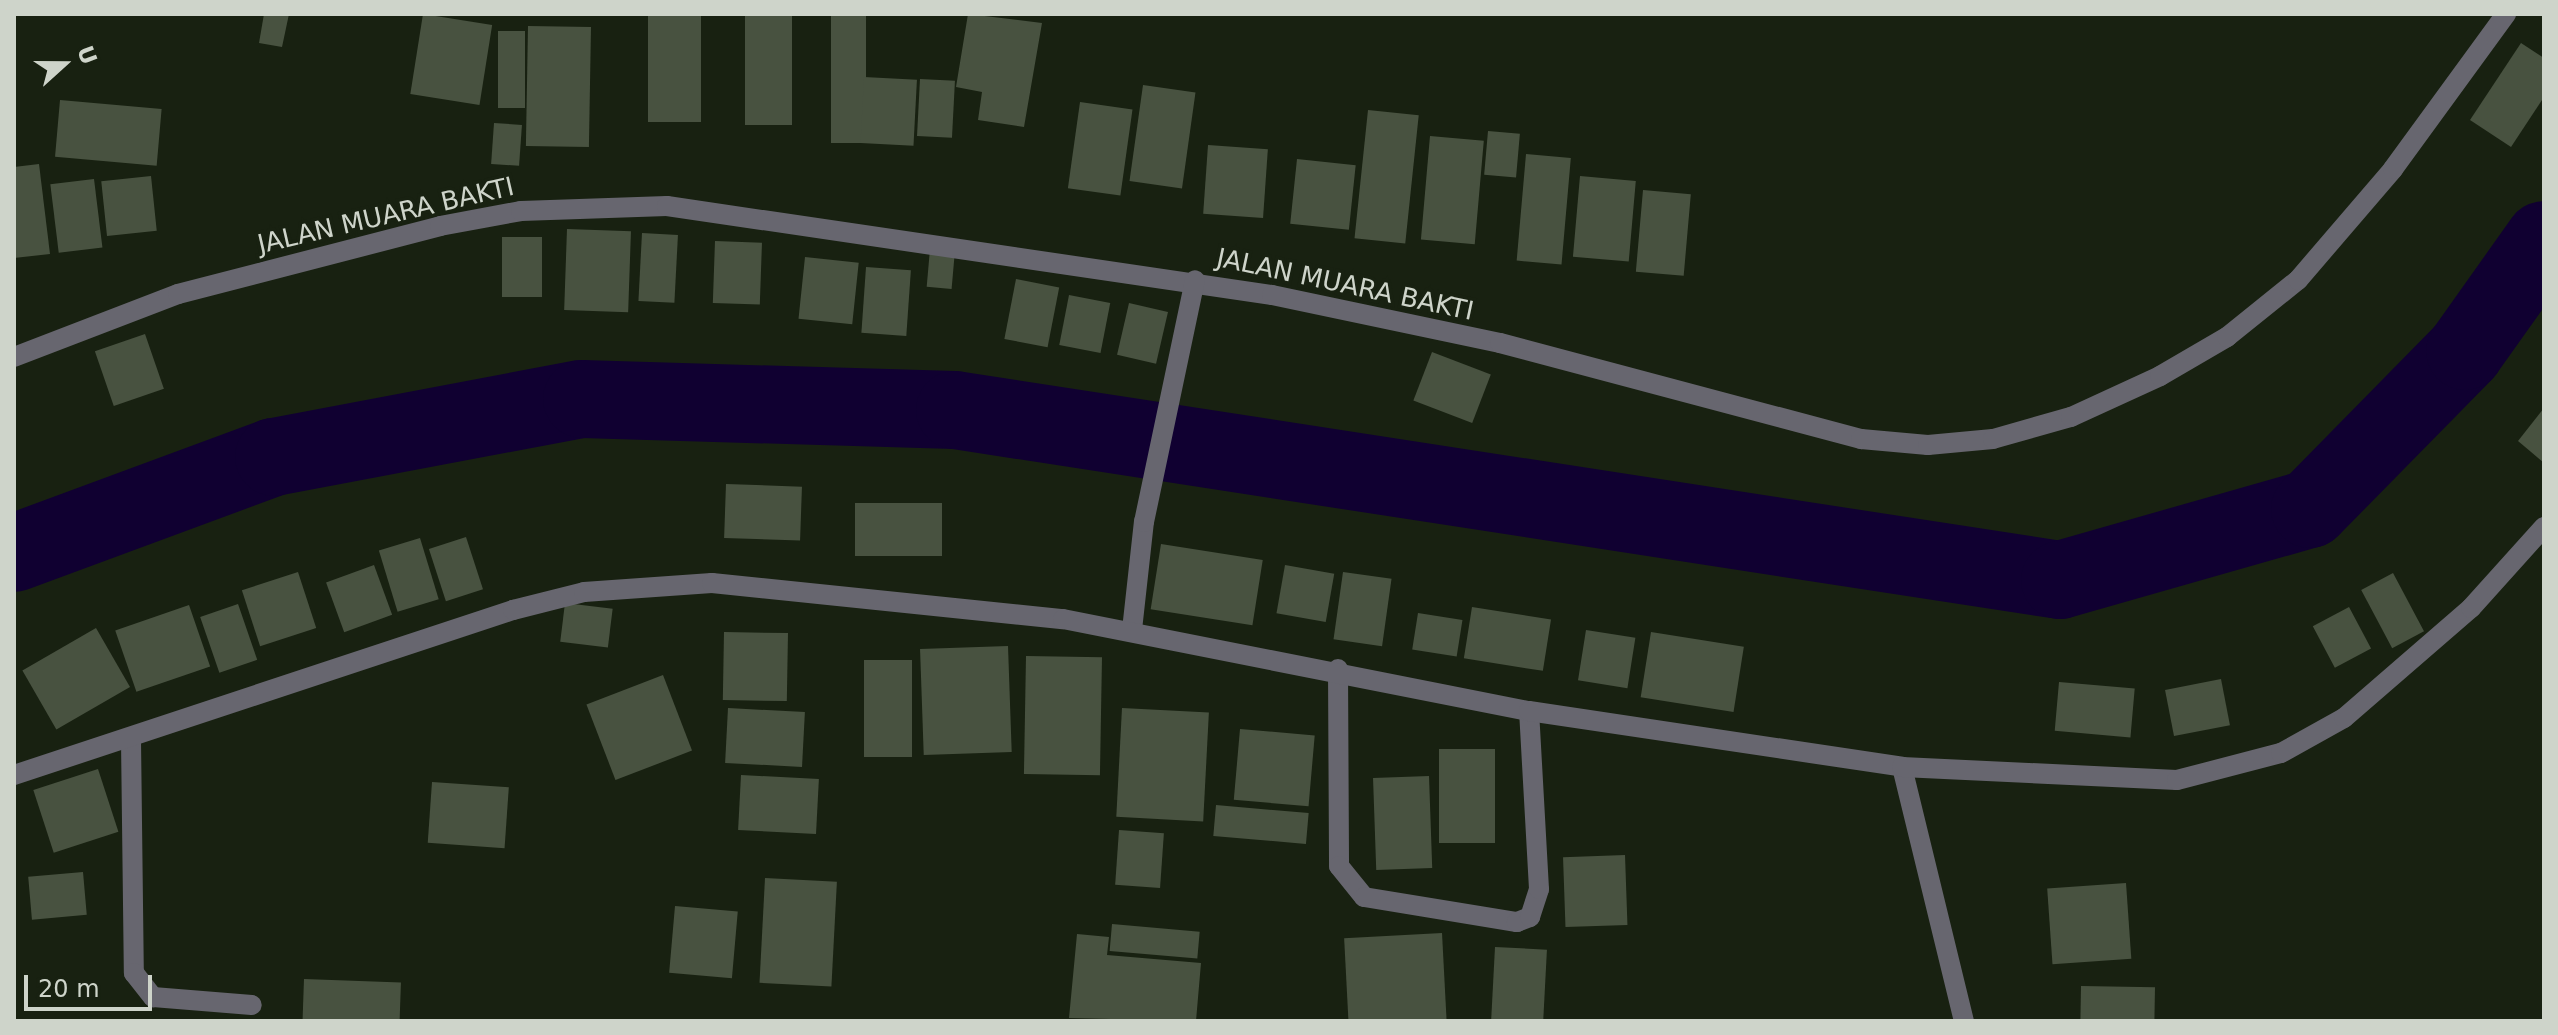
<!DOCTYPE html>
<style>
body{margin:0}
#map{position:relative;width:2558px;height:1035px;overflow:hidden;background:#182111;font-family:"DejaVu Sans",sans-serif}
div>[style]{position:absolute}
[style*='--x']{left:calc(var(--x)*1px);top:calc(var(--y)*1px);width:calc(var(--w)*1px);rotate:calc(var(--a)*1deg)}
.river>*{height:78px;margin:-39px;padding:0 39px;transform-origin:39px;border-radius:39px;background:#100031}
.building>*{inset:0;background:#485240;transform-origin:0 0}
.minor>*{height:20px;margin:-10px;padding:0 10px;transform-origin:10px;border-radius:10px;background:#67666f}
span{translate:-50% -50%;white-space:nowrap;text-align:center;line-height:1.15;-webkit-text-stroke:7px #182111;paint-order:stroke}
.street-label{font-size:26px;color:#ced4ca}
.frame{position:absolute;inset:0;border:16px solid #ced4ca;pointer-events:none}
.north{position:absolute;left:24px;top:24px;width:80px;height:80px;-webkit-text-stroke:6px #182111;paint-order:stroke;rotate:69deg;font-size:22px;font-weight:700;line-height:32px;text-align:center;color:#ced4ca}
.north::after{content:'';display:block;margin:auto;width:28px;height:36px;background:#ced4ca;clip-path:polygon(50% 0,100% 100%,50% 72%,0 100%)}
.scale{position:absolute;left:24px;top:975px;width:128px;height:36px;box-sizing:border-box;border:4px solid #ced4ca;border-top:0;padding-left:10px;font-size:24px;line-height:28px;white-space:nowrap;color:#ced4ca;-webkit-text-stroke:6px #182111;paint-order:stroke}
</style>
<div id="map">
<div class="river">
<i style="--x:14;--y:553;--w:277;--a:-20.3"></i>
<i style="--x:274;--y:457;--w:313;--a:-10.7"></i>
<i style="--x:582;--y:399;--w:373;--a:1.7"></i>
<i style="--x:955;--y:410;--w:1118;--a:8.75"></i>
<i style="--x:2060;--y:580;--w:260;--a:-15.9"></i>
<i style="--x:2310;--y:509;--w:221;--a:-45.5"></i>
<i style="--x:2465;--y:351;--w:136;--a:-54.6"></i>
</div>
<div class="building">
<i style="clip-path:polygon(264px 14px,289px 14px,282px 47px,259px 43px)"></i>
<i style="left:423px;top:14px;width:70px;height:81px;rotate:9deg"></i>
<i style="left:648px;top:14px;width:53px;height:108px"></i>
<i style="left:745px;top:14px;width:47px;height:111px"></i>
<i style="left:831px;top:14px;width:35px;height:129px"></i>
<i style="clip-path:polygon(968px 14px,1042px 23px,1024px 127px,978px 120px,982px 92px,956px 87px)"></i>
<i style="left:528px;top:26px;width:63px;height:120px;rotate:1deg"></i>
<i style="left:498px;top:31px;width:27px;height:77px"></i>
<i style="clip-path:polygon(2521px 43px,2544px 58px,2544px 97px,2511px 147px,2470px 120px)"></i>
<i style="left:864px;top:77px;width:53px;height:66px;rotate:3deg"></i>
<i style="left:920px;top:79px;width:35px;height:57px;rotate:3deg"></i>
<i style="left:1143px;top:85px;width:53px;height:97px;rotate:8deg"></i>
<i style="left:60px;top:100px;width:102px;height:57px;rotate:5deg"></i>
<i style="left:1080px;top:102px;width:53px;height:87px;rotate:8deg"></i>
<i style="left:1368px;top:110px;width:51px;height:129px;rotate:6deg"></i>
<i style="left:494px;top:123px;width:28px;height:41px;rotate:4deg"></i>
<i style="left:1488px;top:131px;width:32px;height:44px;rotate:5deg"></i>
<i style="left:1430px;top:136px;width:54px;height:104px;rotate:5deg"></i>
<i style="left:1208px;top:145px;width:60px;height:69px;rotate:4deg"></i>
<i style="left:1526px;top:154px;width:45px;height:107px;rotate:5deg"></i>
<i style="left:1297px;top:159px;width:59px;height:65px;rotate:6deg"></i>
<i style="clip-path:polygon(39px 164px,50px 254px,14px 258px,14px 167px)"></i>
<i style="left:151px;top:176px;width:55px;height:50px;rotate:84deg"></i>
<i style="left:1580px;top:176px;width:56px;height:81px;rotate:5deg"></i>
<i style="left:94px;top:179px;width:69px;height:44px;rotate:83deg"></i>
<i style="left:1643px;top:190px;width:48px;height:82px;rotate:5deg"></i>
<i style="left:567px;top:229px;width:64px;height:81px;rotate:2deg"></i>
<i style="left:642px;top:233px;width:36px;height:68px;rotate:3deg"></i>
<i style="left:502px;top:237px;width:40px;height:60px"></i>
<i style="left:715px;top:241px;width:47px;height:62px;rotate:2deg"></i>
<i style="left:930px;top:249px;width:25px;height:38px;rotate:5deg"></i>
<i style="left:805px;top:257px;width:54px;height:62px;rotate:6deg"></i>
<i style="left:866px;top:267px;width:45px;height:66px;rotate:4deg"></i>
<i style="left:1016px;top:279px;width:44px;height:61px;rotate:11deg"></i>
<i style="left:1069px;top:295px;width:42px;height:51px;rotate:11deg"></i>
<i style="left:1129px;top:303px;width:40px;height:53px;rotate:13deg"></i>
<i style="left:145px;top:334px;width:58px;height:53px;rotate:71deg"></i>
<i style="left:1432px;top:352px;width:63px;height:52px;rotate:21deg"></i>
<i style="clip-path:polygon(2544px 408px,2544px 463px,2518px 441px)"></i>
<i style="left:726px;top:484px;width:76px;height:54px;rotate:2deg"></i>
<i style="left:855px;top:503px;width:87px;height:53px"></i>
<i style="left:466px;top:537px;width:55px;height:39px;rotate:72deg"></i>
<i style="left:420px;top:538px;width:64px;height:43px;rotate:73deg"></i>
<i style="left:1161px;top:544px;width:103px;height:66px;rotate:9deg"></i>
<i style="left:374px;top:565px;width:53px;height:51px;rotate:70deg"></i>
<i style="left:1285px;top:565px;width:50px;height:49px;rotate:10deg"></i>
<i style="left:298px;top:572px;width:59px;height:59px;rotate:72deg"></i>
<i style="left:1343px;top:572px;width:49px;height:68px;rotate:8deg"></i>
<i style="left:2393px;top:573px;width:66px;height:36px;rotate:62deg"></i>
<i style="left:565px;top:603px;width:48px;height:39px;rotate:7deg"></i>
<i style="left:238px;top:604px;width:59px;height:40px;rotate:71deg"></i>
<i style="left:189px;top:605px;width:65px;height:78px;rotate:71deg"></i>
<i style="left:1472px;top:607px;width:80px;height:52px;rotate:9deg"></i>
<i style="left:2349px;top:607px;width:47px;height:41px;rotate:62deg"></i>
<i style="left:1418px;top:613px;width:45px;height:37px;rotate:9deg"></i>
<i style="left:96px;top:628px;width:68px;height:85px;rotate:60deg"></i>
<i style="left:1586px;top:630px;width:50px;height:51px;rotate:9deg"></i>
<i style="left:724px;top:632px;width:64px;height:68px;rotate:1deg"></i>
<i style="left:1651px;top:632px;width:94px;height:66px;rotate:9deg"></i>
<i style="left:1008px;top:646px;width:106px;height:88px;rotate:88deg"></i>
<i style="left:1026px;top:656px;width:76px;height:118px;rotate:1deg"></i>
<i style="left:864px;top:660px;width:48px;height:97px"></i>
<i style="left:663px;top:675px;width:81px;height:82px;rotate:69deg"></i>
<i style="left:2221px;top:679px;width:47px;height:57px;rotate:79deg"></i>
<i style="left:2059px;top:682px;width:76px;height:49px;rotate:5deg"></i>
<i style="left:728px;top:708px;width:77px;height:55px;rotate:3deg"></i>
<i style="left:1122px;top:708px;width:87px;height:109px;rotate:3deg"></i>
<i style="left:1240px;top:729px;width:75px;height:71px;rotate:5deg"></i>
<i style="left:1439px;top:749px;width:56px;height:94px"></i>
<i style="left:98px;top:769px;width:66px;height:68px;rotate:72deg"></i>
<i style="left:741px;top:775px;width:78px;height:55px;rotate:3deg"></i>
<i style="left:1429px;top:776px;width:92px;height:56px;rotate:88deg"></i>
<i style="left:432px;top:782px;width:77px;height:61px;rotate:4deg"></i>
<i style="left:1216px;top:805px;width:93px;height:31px;rotate:5deg"></i>
<i style="left:1119px;top:830px;width:45px;height:55px;rotate:4deg"></i>
<i style="left:1625px;top:855px;width:70px;height:62px;rotate:88deg"></i>
<i style="left:83px;top:872px;width:43px;height:55px;rotate:85deg"></i>
<i style="left:765px;top:878px;width:72px;height:105px;rotate:3deg"></i>
<i style="left:2126px;top:883px;width:76px;height:79px;rotate:86deg"></i>
<i style="left:675px;top:906px;width:63px;height:67px;rotate:5deg"></i>
<i style="left:1112px;top:924px;width:88px;height:27px;rotate:5deg"></i>
<i style="left:1442px;top:933px;width:88px;height:98px;rotate:87deg"></i>
<i style="clip-path:polygon(1077px 934px,1109px 937px,1107px 955px,1201px 963px,1196px 1021px,1069px 1018px)"></i>
<i style="left:1495px;top:947px;width:52px;height:74px;rotate:3deg"></i>
<i style="left:304px;top:979px;width:97px;height:42px;rotate:2deg"></i>
<i style="left:2081px;top:986px;width:74px;height:35px;rotate:1deg"></i>
</div>
<div class="minor">
<i style="--x:14;--y:357;--w:176;--a:-21"></i>
<i style="--x:178;--y:294;--w:271;--a:-14.5"></i>
<i style="--x:440;--y:226;--w:82;--a:-10.5"></i>
<i style="--x:521;--y:211;--w:146;--a:-2"></i>
<i style="--x:667;--y:206;--w:612;--a:8.37"></i>
<i style="--x:1272;--y:295;--w:233;--a:11.9"></i>
<i style="--x:1500;--y:343;--w:374;--a:14.9"></i>
<i style="--x:1861;--y:439;--w:67;--a:5.1"></i>
<i style="--x:1928;--y:445;--w:65;--a:-5.3"></i>
<i style="--x:1993;--y:439;--w:81;--a:-15.8"></i>
<i style="--x:2071;--y:417;--w:98;--a:-24.7"></i>
<i style="--x:2160;--y:376;--w:78;--a:-30.2"></i>
<i style="--x:2227;--y:337;--w:91;--a:-38.8"></i>
<i style="--x:2298;--y:280;--w:146;--a:-49.4"></i>
<i style="--x:2393;--y:169;--w:192;--a:-53.9"></i>
<i style="--x:1132;--y:630;--w:109;--a:-83.7"></i>
<i style="--x:1144;--y:522;--w:247;--a:-78.1"></i>
<i style="--x:1338;--y:669;--w:197;--a:89.7"></i>
<i style="--x:1339;--y:866;--w:40;--a:51"></i>
<i style="--x:1364;--y:897;--w:155;--a:9.3"></i>
<i style="--x:1517;--y:922;--w:14;--a:-21"></i>
<i style="--x:1530;--y:917;--w:29;--a:-72"></i>
<i style="--x:1539;--y:889;--w:178;--a:-93.2"></i>
<i style="--x:131;--y:740;--w:233;--a:89.3"></i>
<i style="--x:134;--y:973;--w:31;--a:52"></i>
<i style="--x:153;--y:997;--w:99;--a:4.6"></i>
<i style="--x:1902;--y:767;--w:261;--a:76.3"></i>
<i style="--x:14;--y:775;--w:526;--a:-18.3"></i>
<i style="--x:513;--y:610;--w:73;--a:-14.2"></i>
<i style="--x:584;--y:592;--w:128;--a:-4"></i>
<i style="--x:712;--y:583;--w:353;--a:5.9"></i>
<i style="--x:1063;--y:619;--w:475;--a:11.2"></i>
<i style="--x:1529;--y:711;--w:377;--a:8.5"></i>
<i style="--x:1902;--y:767;--w:275;--a:2.7"></i>
<i style="--x:2177;--y:780;--w:107;--a:-14.6"></i>
<i style="--x:2281;--y:753;--w:72;--a:-29.1"></i>
<i style="--x:2344;--y:718;--w:168;--a:-40.9"></i>
<i style="--x:2471;--y:608;--w:109;--a:-48"></i>
</div>
<div class="street-label">
<span style="left:386px;top:216px;rotate:-13deg">JALAN MUARA BAKTI</span>
<span style="left:1345px;top:285px;rotate:12deg">JALAN MUARA BAKTI</span>
</div>
<div class="frame"></div>
<div class="north">U</div>
<div class="scale">20 m</div>
</div>
